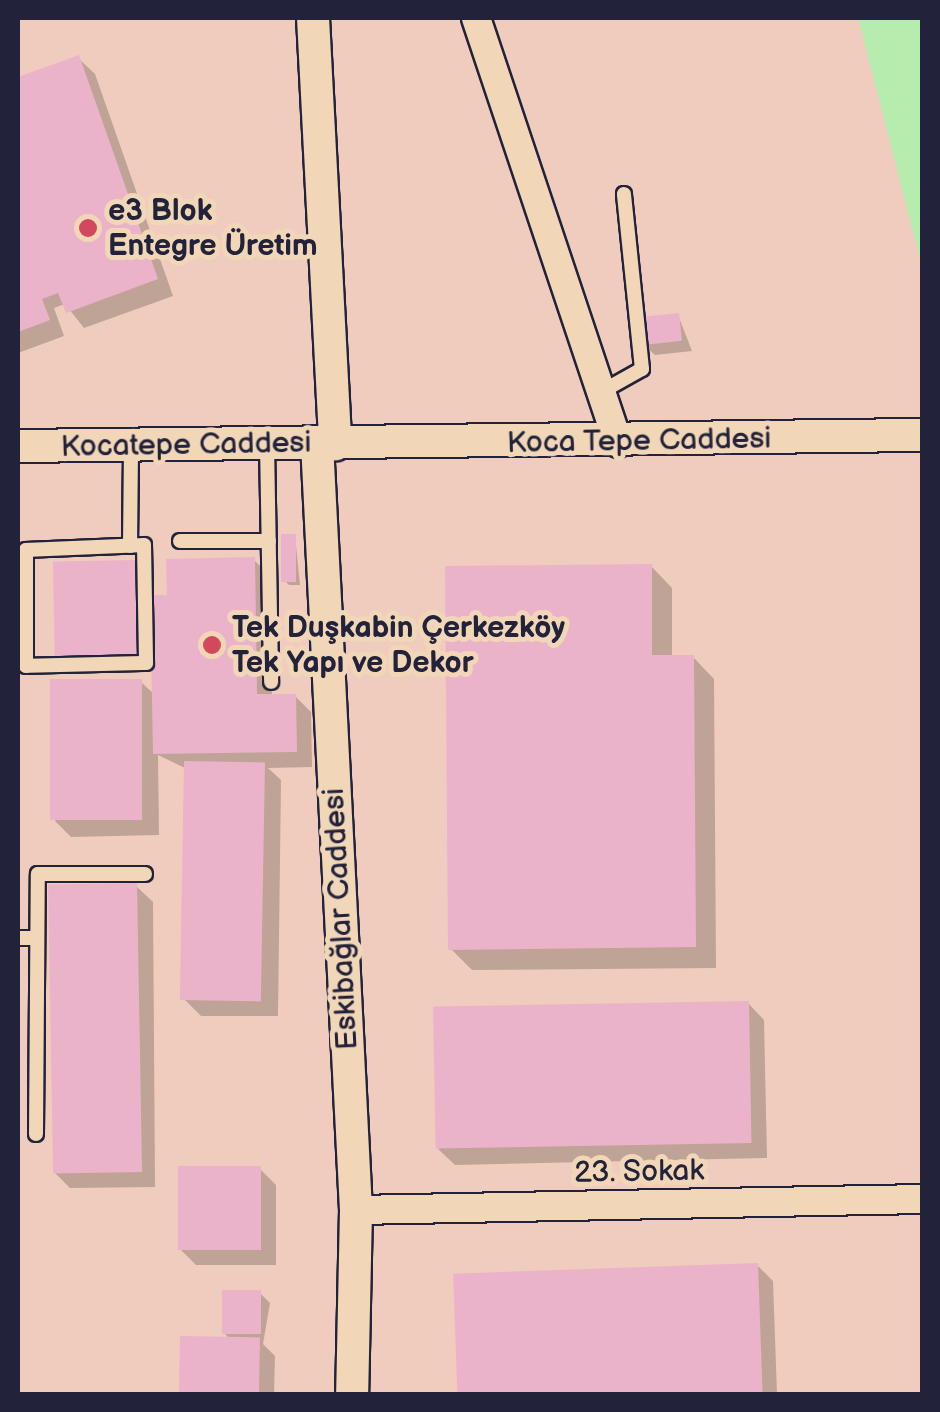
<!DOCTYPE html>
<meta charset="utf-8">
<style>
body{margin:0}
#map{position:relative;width:940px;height:1412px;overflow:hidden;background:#f1d7b8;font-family:"Balsamiq Sans",sans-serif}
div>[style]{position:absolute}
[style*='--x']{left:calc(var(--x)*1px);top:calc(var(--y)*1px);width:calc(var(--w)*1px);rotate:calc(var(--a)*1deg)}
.built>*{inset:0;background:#efccbd;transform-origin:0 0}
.green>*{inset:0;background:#b6ecae}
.shadow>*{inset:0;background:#0003}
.building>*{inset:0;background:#ebb3c9;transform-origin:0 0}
.roads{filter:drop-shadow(2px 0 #22223b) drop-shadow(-2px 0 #22223b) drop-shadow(0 2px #22223b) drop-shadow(0 -2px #22223b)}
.service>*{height:14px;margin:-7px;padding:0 7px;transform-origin:7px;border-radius:7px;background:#f1d7b8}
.minor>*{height:28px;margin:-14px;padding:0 14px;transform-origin:14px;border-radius:14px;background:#f1d7b8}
.tertiary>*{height:32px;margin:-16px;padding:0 16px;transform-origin:16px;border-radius:16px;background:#f1d7b8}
.dots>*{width:28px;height:28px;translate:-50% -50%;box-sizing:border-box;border:5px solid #f1d7b8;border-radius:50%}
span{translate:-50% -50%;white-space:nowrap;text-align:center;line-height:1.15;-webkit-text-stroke:10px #f1d7b8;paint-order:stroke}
.poi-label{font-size:30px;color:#22223b;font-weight:700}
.left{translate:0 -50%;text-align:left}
.street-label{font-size:30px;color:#22223b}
.frame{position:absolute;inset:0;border:20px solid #22223b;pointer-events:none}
</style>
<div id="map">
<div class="built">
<i style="left:18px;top:18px;width:904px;height:1376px"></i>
</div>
<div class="green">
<i style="clip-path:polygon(858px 18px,922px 18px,922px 267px)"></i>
</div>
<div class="shadow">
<i style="clip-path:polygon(78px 58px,95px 74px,173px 296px,84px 328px,65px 304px,54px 308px,64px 336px,18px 353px,18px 80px)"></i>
<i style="clip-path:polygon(678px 315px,692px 351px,655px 355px,644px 345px)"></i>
<i style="clip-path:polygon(295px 536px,300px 585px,289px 585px,285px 581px)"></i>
<i style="clip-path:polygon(evenodd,254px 560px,270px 576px,272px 697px,295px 696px,311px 712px,312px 767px,268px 768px,281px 780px,278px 1016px,201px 1016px,184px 999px,187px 769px,158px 755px,159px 835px,71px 837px,55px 821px,141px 682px,155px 695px,154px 671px,73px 673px,56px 656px,137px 563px,153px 579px,154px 598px,169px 597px,254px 560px,152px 653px,152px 658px,69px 660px,69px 655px,152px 653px)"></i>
<i style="clip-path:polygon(651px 566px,672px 588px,672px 658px,693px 657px,714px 679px,716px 968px,472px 970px,451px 949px)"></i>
<i style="clip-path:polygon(136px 886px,153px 902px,155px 1187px,70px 1188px,54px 1172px)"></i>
<i style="clip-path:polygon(748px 1003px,764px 1020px,767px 1158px,455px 1165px,438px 1149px)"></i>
<i style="clip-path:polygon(260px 1169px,276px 1185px,276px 1265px,196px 1265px,180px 1249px)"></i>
<i style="clip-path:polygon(757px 1265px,773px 1281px,777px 1394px,460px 1394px,455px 1277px)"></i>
<i style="clip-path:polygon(260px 1293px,270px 1303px,263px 1344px,275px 1356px,274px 1394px,181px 1394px,182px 1339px,230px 1339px,224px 1333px)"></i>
</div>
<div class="building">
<i style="clip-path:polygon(79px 55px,158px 279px,66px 313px,58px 293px,42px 299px,50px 320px,18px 332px,18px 77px)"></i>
<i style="left:679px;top:313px;width:28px;height:41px;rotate:84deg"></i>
<i style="left:281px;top:534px;width:15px;height:48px"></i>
<i style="clip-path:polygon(255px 557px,257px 694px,296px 694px,297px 752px,153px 754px,150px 595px,167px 595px,166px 559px)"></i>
<i style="left:138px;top:560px;width:96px;height:85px;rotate:89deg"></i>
<i style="clip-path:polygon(652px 564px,652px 655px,694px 655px,696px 947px,448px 950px,445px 566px)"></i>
<i style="left:142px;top:679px;width:141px;height:92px;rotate:90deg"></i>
<i style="left:184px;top:761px;width:81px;height:239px;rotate:1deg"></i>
<i style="left:137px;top:883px;width:289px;height:89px;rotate:89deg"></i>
<i style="left:749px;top:1001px;width:142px;height:316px;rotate:89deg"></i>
<i style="left:178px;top:1166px;width:83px;height:84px"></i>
<i style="left:758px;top:1263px;width:131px;height:305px;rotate:88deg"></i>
<i style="left:222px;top:1290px;width:39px;height:44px"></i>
<i style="left:180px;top:1336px;width:80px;height:58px;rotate:1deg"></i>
</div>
<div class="roads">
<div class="service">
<i style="--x:601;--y:392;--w:47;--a:-29.3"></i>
<i style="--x:642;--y:369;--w:176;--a:-95.9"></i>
<i style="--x:267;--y:444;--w:238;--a:89"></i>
<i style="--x:180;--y:541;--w:89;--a:0"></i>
<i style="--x:144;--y:545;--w:118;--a:89"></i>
<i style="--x:146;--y:663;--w:120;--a:178.6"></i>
<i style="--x:26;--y:666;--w:116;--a:-90"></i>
<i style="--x:26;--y:550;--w:118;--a:-2.4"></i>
<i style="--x:130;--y:546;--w:100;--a:-89.4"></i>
<i style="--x:18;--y:938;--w:19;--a:0"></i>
<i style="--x:36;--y:1134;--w:260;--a:-89.6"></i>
<i style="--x:38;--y:874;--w:107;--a:0"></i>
</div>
<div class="minor">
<i style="--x:476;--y:18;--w:448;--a:71.5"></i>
<i style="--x:356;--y:1210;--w:566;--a:-1.11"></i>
</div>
<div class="tertiary">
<i style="--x:313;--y:18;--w:427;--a:87"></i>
<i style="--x:317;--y:443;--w:768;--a:87.09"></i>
<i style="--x:356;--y:1210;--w:184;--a:91.2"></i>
<i style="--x:18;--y:446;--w:904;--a:-0.7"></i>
</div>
</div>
<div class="dots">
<i style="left:88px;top:228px;background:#d1495b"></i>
<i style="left:212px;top:645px;background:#d1495b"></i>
</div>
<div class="poi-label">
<span class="left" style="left:108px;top:228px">e3 Blok<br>Entegre Üretim</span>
<span class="left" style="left:232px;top:645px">Tek Duşkabin Çerkezköy<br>Tek Yapı ve Dekor</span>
</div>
<div class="street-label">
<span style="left:639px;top:441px;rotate:-1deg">Koca Tepe Caddesi</span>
<span style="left:186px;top:445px;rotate:-1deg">Kocatepe Caddesi</span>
<span style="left:341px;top:919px;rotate:-93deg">Eskibağlar Caddesi</span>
<span style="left:639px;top:1172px;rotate:-1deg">23. Sokak</span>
</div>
<div class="frame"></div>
</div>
